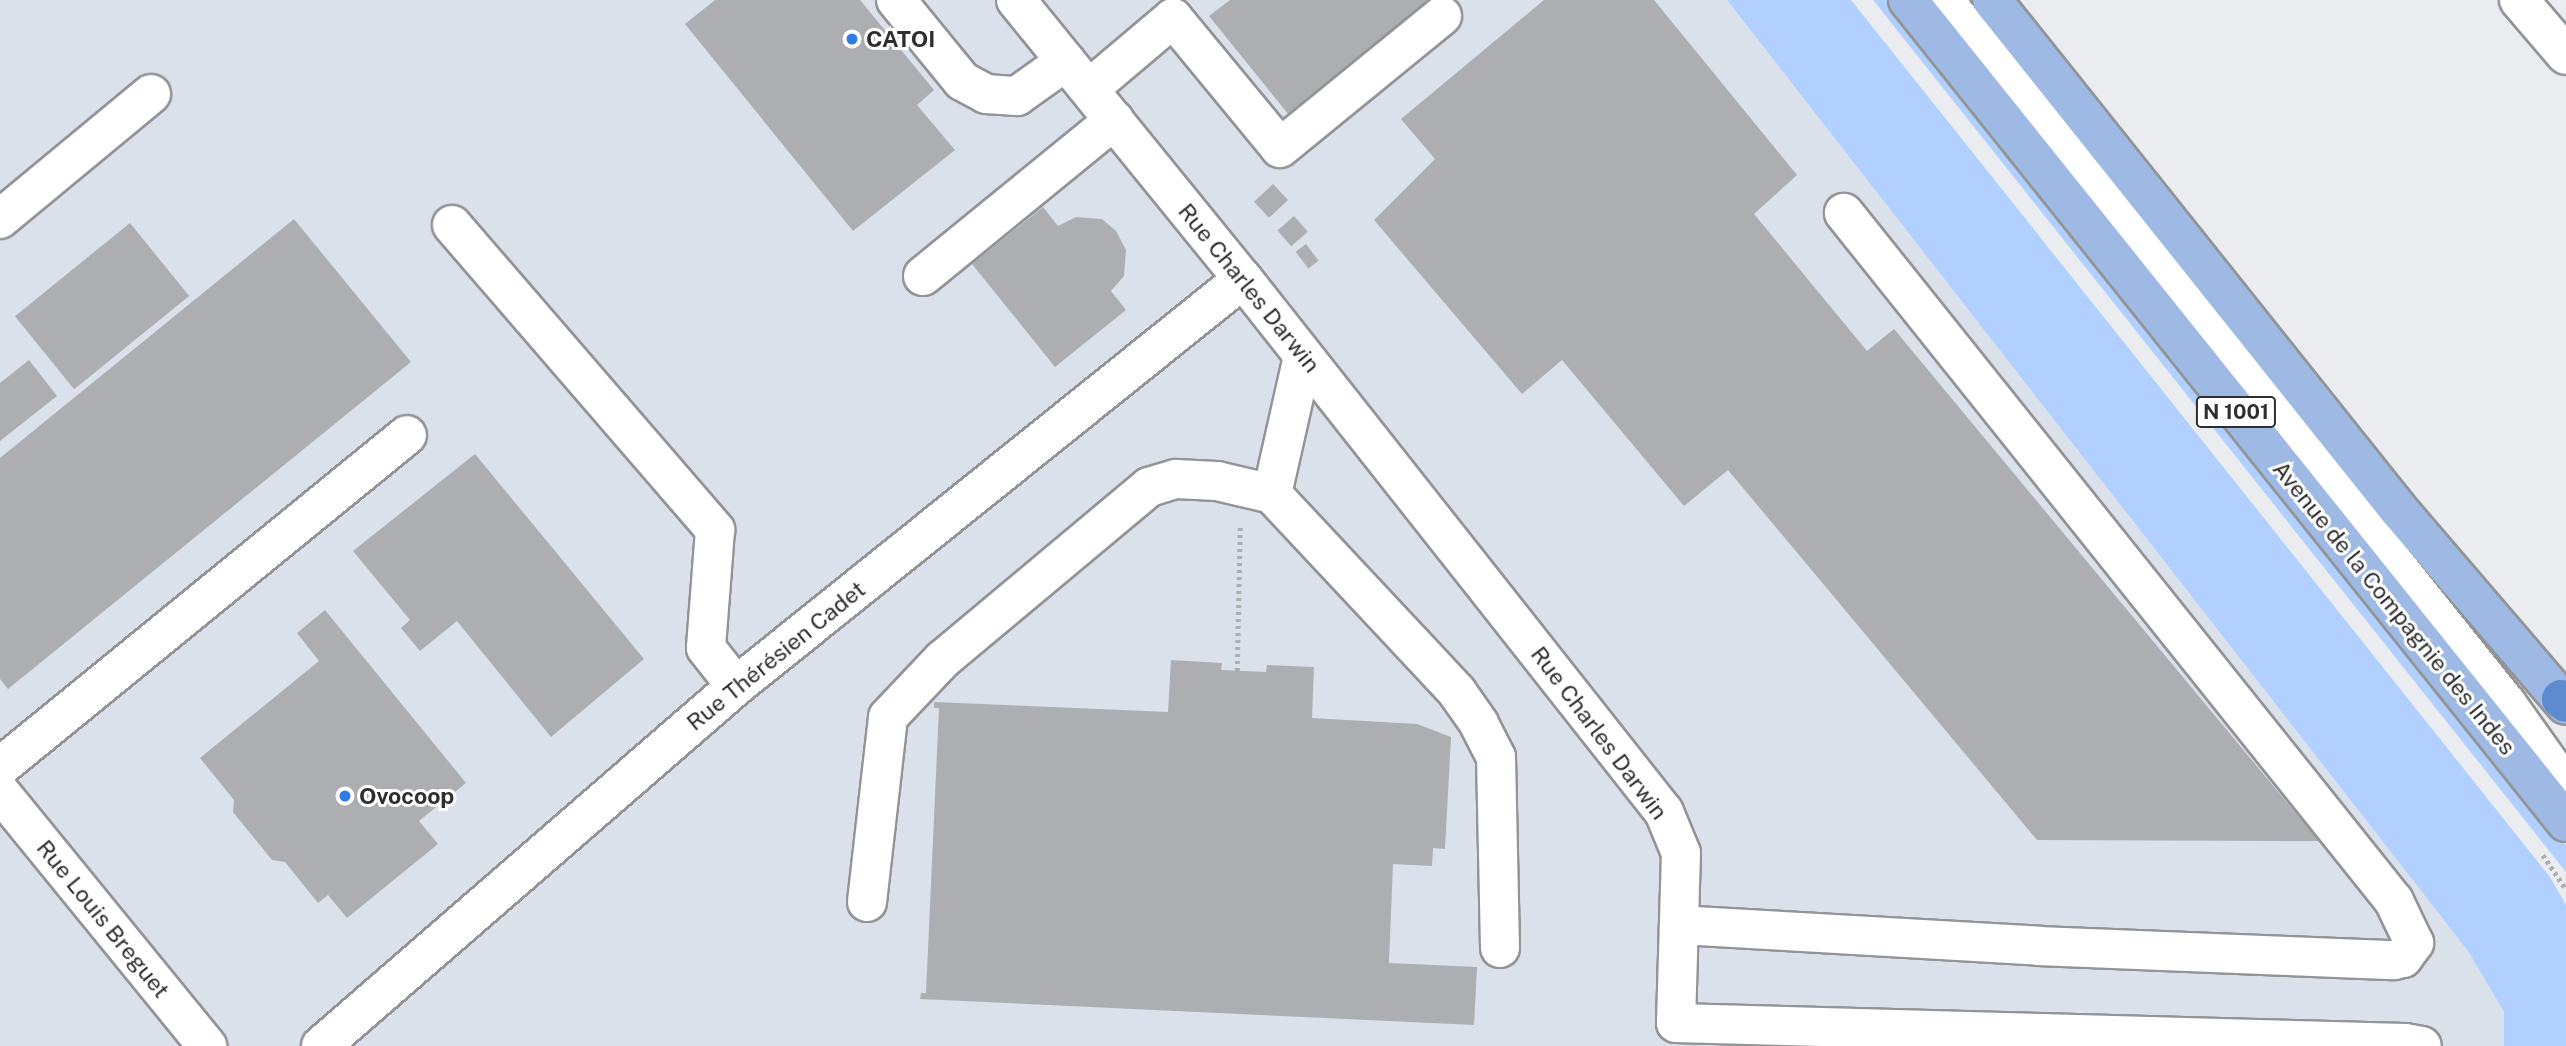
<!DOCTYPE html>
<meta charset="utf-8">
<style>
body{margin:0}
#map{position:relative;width:2566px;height:1046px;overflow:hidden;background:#eaecf0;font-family:"Public Sans",sans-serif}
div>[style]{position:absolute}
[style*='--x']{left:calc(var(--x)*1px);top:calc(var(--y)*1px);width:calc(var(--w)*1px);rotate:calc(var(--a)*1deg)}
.built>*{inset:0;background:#dae1eb}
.green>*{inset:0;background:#b1d0ff}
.building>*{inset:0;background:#acaeb1;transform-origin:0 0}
.path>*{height:4.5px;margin-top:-2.25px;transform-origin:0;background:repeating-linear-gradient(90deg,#adaeb1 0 3.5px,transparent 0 7px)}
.roads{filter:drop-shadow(2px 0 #929497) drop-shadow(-2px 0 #929497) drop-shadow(0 2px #929497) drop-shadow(0 -2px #929497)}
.minor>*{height:38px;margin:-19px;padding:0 19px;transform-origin:19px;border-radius:19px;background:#fff}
.major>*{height:38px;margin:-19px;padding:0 19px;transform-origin:19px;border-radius:19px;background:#9eb9e3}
.highway>*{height:38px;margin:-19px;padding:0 19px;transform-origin:19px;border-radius:19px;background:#5e8bd0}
.dots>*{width:19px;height:19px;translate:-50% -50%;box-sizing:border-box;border:4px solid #fff;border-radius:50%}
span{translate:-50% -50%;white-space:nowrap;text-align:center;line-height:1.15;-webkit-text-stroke:6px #fff;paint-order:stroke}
.shield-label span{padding:2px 5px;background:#fff;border:2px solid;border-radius:5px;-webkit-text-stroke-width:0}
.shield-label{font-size:21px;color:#2e2e30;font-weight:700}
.poi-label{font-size:23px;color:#2e2e30;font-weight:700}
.left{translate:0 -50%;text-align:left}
.street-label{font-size:23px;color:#2e2e30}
</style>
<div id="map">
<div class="built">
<i style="clip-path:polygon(0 0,1727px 0,2468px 951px,2504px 1012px,2504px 1046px,0 1046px)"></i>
</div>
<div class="green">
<i style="clip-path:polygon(1727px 0,1851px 0,2550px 877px,2566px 905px,2566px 1046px,2504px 1046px,2504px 1012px,2468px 951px)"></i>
<i style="clip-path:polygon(1873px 0,1891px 0,2512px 776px,2566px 845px,2566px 872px)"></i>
</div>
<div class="building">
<i style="clip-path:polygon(715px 0,860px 0,934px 90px,917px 105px,955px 150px,853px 231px,685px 24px)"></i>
<i style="clip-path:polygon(1230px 0,1431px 0,1289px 115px,1209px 16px)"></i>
<i style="clip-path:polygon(1544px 0,1654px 0,1797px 175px,1754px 214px,1867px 351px,1894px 329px,2319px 841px,2037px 840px,1728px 470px,1684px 506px,1562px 360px,1522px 394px,1374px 220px,1435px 159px,1401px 119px)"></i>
<i style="left:1273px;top:184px;width:22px;height:26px;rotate:47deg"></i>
<i style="clip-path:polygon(1043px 207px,1058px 226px,1076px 217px,1102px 219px,1116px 231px,1126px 250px,1124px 276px,1111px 291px,1126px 310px,1055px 367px,972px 264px)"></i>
<i style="left:1294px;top:216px;width:21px;height:22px;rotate:49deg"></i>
<i style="clip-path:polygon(294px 219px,411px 362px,8px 689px,0 679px,0 458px)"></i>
<i style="left:130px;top:223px;width:94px;height:148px;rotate:51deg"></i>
<i style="left:1306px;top:244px;width:21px;height:13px;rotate:53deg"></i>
<i style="clip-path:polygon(29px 360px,57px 396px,0 441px,0 383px)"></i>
<i style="clip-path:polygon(475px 454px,644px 659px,551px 737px,457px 621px,420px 651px,401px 628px,410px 620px,353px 551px)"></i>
<i style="clip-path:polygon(325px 610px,466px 783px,419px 821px,438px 844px,347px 918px,328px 895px,318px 903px,285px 862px,272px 860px,233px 812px,234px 800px,200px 758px,319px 661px,297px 633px)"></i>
<i style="clip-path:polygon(1171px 660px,1222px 663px,1221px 670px,1266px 672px,1267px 665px,1314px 667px,1312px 718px,1417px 724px,1451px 737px,1445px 849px,1433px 848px,1432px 866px,1393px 864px,1389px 963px,1477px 967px,1474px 1025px,920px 999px,921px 993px,926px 993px,939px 708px,934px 708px,934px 702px,1168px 712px)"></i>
</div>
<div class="path">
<i style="--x:1237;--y:671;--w:145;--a:-88.8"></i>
<i style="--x:2543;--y:855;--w:41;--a:55.9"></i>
</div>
<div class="roads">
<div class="minor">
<i style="--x:896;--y:0;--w:104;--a:50.8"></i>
<i style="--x:962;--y:81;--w:27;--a:28"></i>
<i style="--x:986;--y:94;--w:31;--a:4"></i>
<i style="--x:1017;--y:96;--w:60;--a:-35.5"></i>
<i style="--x:1016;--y:0;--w:360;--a:50.9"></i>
<i style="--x:1243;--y:279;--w:679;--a:51.7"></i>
<i style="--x:1664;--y:812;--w:44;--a:67.5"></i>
<i style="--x:1681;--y:853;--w:170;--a:91.7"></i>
<i style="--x:1944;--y:0;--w:901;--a:51.35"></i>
<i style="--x:2507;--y:704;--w:102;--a:54.6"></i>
<i style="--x:2519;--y:0;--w:72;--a:49.5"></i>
<i style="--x:1089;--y:89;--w:110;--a:-40.2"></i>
<i style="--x:1173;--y:18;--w:168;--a:50.5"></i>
<i style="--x:1280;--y:148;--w:209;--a:-39.2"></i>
<i style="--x:0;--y:219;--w:196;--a:-39.6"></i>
<i style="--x:452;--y:225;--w:403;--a:49.2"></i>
<i style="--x:715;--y:530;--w:118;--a:94.4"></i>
<i style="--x:706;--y:648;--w:48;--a:51.7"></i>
<i style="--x:923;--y:276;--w:247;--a:-39.2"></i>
<i style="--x:1272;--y:494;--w:141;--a:-77.3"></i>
<i style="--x:0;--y:767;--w:525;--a:-39.2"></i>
<i style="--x:0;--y:792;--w:328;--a:50.8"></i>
<i style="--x:867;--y:902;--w:186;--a:-83.5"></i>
<i style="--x:888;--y:717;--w:79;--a:-46.5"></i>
<i style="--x:942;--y:660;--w:270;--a:-39.9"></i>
<i style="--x:1149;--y:487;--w:28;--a:-17"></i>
<i style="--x:1176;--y:479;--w:41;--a:2.8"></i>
<i style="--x:1217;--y:481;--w:57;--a:13.3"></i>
<i style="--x:1272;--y:494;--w:271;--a:46.9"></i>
<i style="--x:1457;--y:692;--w:39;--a:55"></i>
<i style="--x:1479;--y:724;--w:37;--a:63"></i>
<i style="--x:1496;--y:757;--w:191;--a:88.8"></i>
<i style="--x:1679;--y:925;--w:360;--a:3.3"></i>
<i style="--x:2038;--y:946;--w:356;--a:2.3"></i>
<i style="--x:2394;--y:960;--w:9;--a:-13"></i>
<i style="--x:2403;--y:958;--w:19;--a:-54"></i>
<i style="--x:2414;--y:943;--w:47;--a:-115.5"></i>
<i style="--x:2394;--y:901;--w:881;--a:-128.64"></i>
<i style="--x:1676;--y:1023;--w:729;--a:1.57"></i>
<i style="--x:2405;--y:1043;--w:17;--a:10"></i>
<i style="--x:321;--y:1046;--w:549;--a:-40.94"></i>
<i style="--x:736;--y:686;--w:650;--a:-38.76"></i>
</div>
<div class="major">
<i style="--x:1908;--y:0;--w:1053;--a:51.32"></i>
<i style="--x:1992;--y:0;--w:651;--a:51.42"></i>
<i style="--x:2398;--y:509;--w:258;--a:49.4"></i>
</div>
<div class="highway">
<i style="--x:2561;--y:699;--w:6;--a:39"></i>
</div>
</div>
<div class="dots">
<i style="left:852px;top:39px;background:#317be8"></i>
<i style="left:345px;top:796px;background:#317be8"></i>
</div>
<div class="shield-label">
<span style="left:2236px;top:412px">N 1001</span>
</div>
<div class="poi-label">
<span class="left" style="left:866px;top:39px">CATOI</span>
<span class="left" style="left:359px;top:796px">Ovocoop</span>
</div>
<div class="street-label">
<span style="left:1249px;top:288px;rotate:51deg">Rue Charles Darwin</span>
<span style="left:2394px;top:608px;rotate:51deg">Avenue de la Compagnie des Indes</span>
<span style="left:776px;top:656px;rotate:-39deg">Rue Thérésien Cadet</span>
<span style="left:1599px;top:733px;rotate:53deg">Rue Charles Darwin</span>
<span style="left:103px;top:919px;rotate:51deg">Rue Louis Breguet</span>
</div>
</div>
